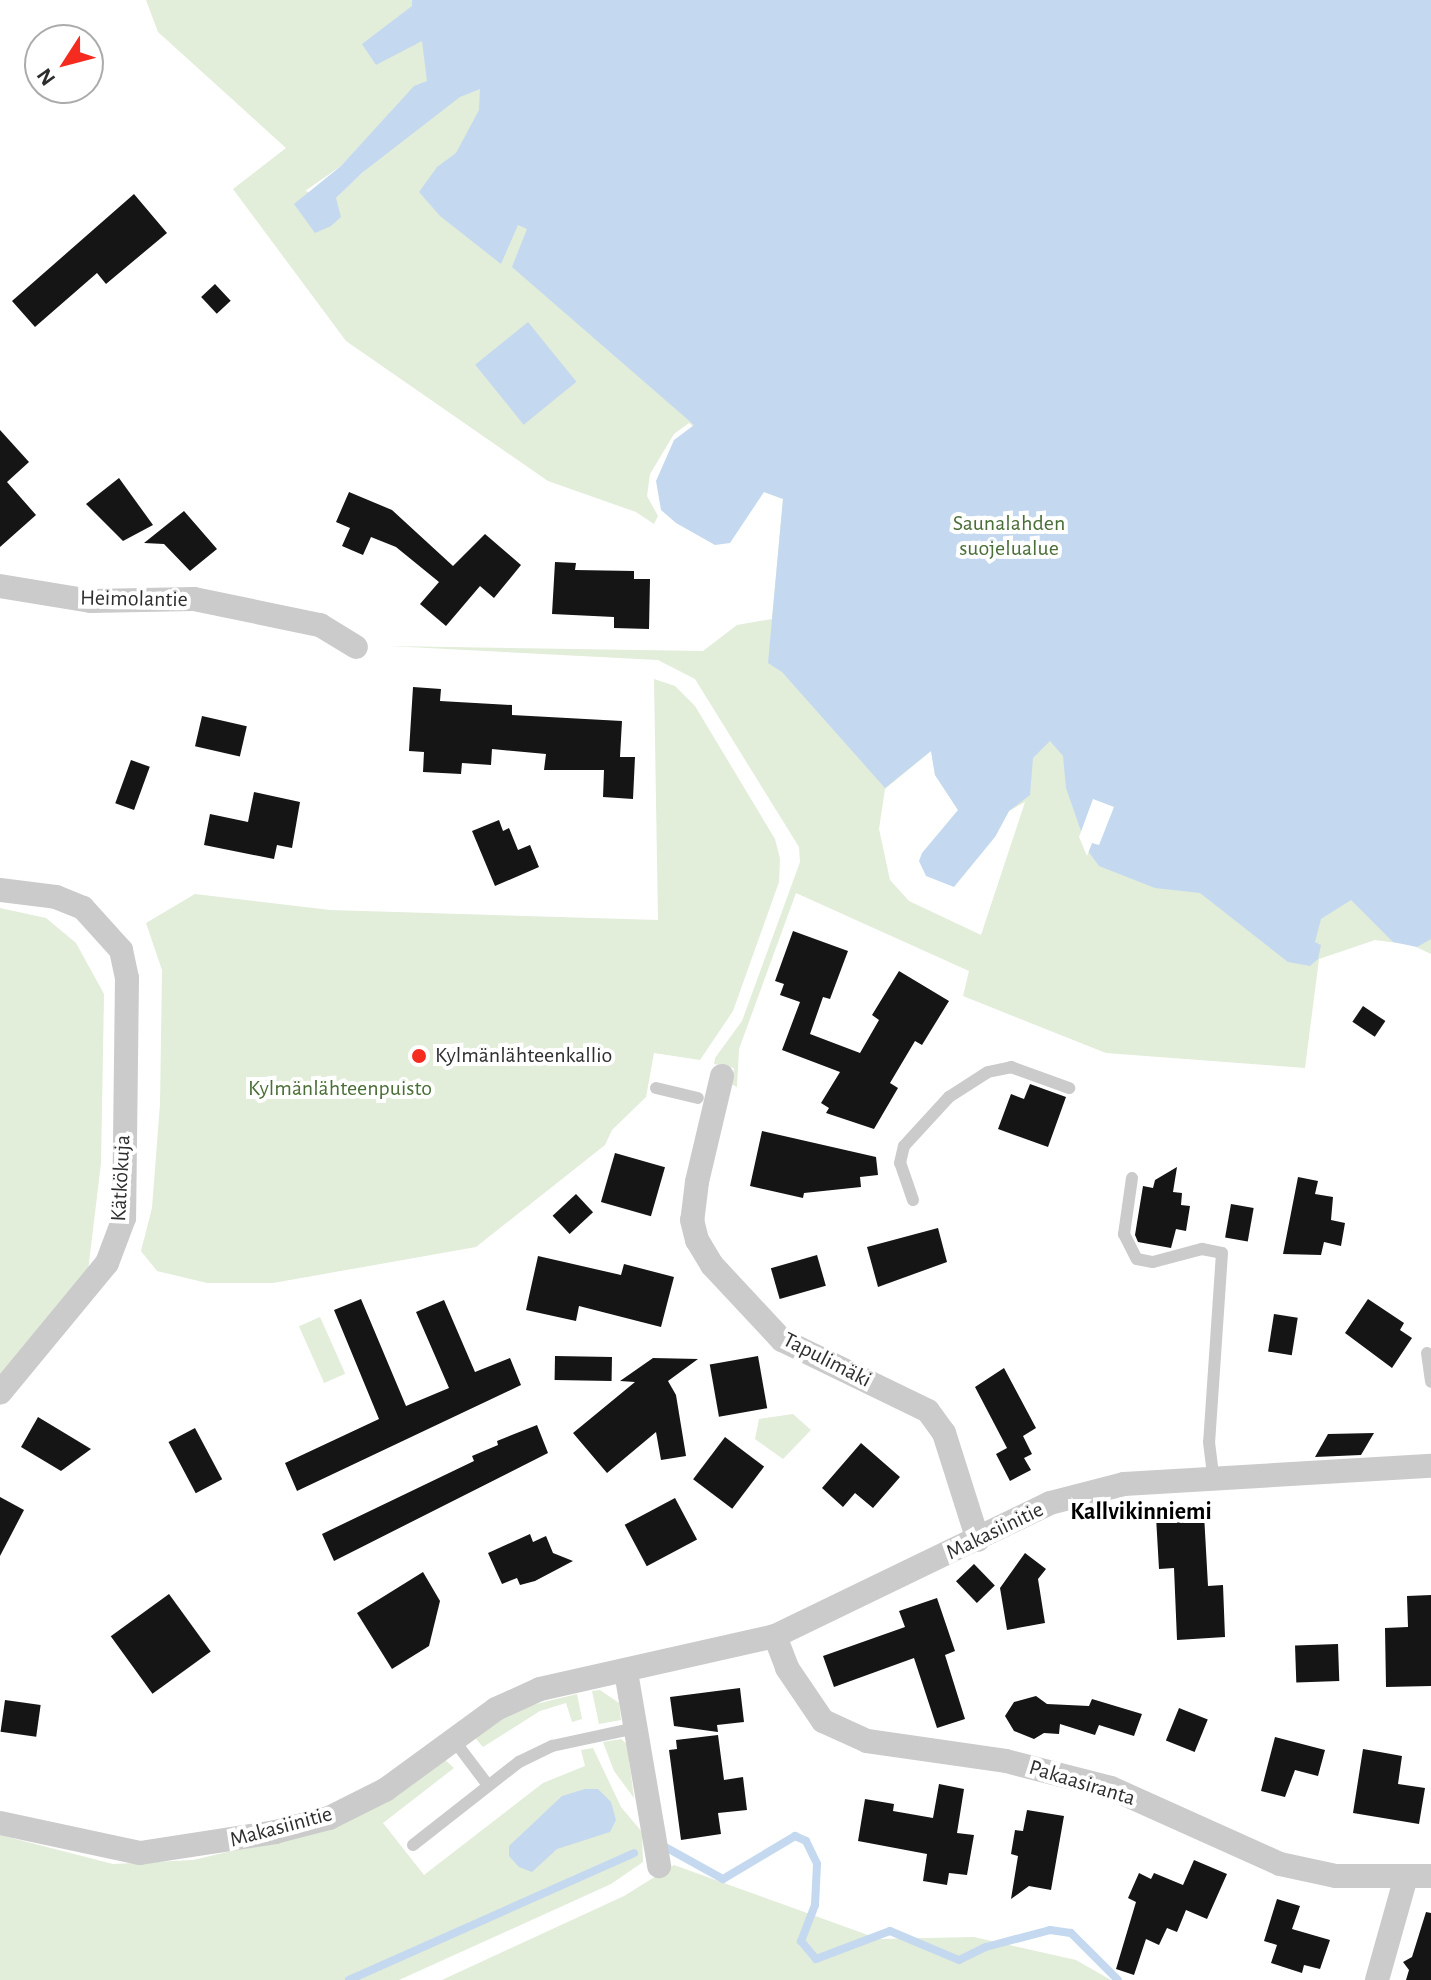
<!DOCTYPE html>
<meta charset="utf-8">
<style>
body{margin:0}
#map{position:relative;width:1431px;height:1980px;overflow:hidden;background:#fff;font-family:"Alegreya Sans",sans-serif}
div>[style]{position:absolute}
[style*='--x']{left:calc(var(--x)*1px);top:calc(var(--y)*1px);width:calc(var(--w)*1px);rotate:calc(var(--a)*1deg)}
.green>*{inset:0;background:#e2edda;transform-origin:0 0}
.water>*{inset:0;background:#c4d9ef;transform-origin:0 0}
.pier>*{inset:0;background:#fff}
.stream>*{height:8px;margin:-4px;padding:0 4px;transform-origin:4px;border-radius:4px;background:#c4d9ef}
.building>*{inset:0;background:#151515;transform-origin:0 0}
.service>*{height:12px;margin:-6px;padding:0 6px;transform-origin:6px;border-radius:6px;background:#cbcbcb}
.minor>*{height:24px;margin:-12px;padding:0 12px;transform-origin:12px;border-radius:12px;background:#cbcbcb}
.dots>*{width:22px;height:22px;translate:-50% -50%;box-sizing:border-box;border:4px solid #fff;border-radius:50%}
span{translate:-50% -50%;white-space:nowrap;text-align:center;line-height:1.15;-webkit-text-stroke:8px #fff;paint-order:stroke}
.park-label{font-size:22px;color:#4a6e37}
.street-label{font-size:22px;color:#2e2e2e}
.poi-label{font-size:22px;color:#2e2e2e}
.left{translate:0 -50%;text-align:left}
.neighbourhood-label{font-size:24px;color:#000;font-weight:700}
.north{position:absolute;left:24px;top:24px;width:80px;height:80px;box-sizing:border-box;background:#fff;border:2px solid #ababab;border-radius:50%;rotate:234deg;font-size:22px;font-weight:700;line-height:32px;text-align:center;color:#2e2e2e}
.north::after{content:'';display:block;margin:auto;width:28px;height:36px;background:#f62b1f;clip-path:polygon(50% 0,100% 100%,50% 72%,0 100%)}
</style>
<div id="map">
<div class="green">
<i style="clip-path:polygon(evenodd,146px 0,887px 0,1431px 673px,1431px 954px,1412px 945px,1375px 940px,1319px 959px,1305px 1068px,1106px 1053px,963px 996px,969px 971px,796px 893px,739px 1049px,737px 1087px,731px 1084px,734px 1068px,714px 1064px,715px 1058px,742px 1021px,800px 862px,799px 847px,695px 679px,658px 660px,389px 646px,703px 651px,737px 625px,772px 619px,783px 499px,764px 492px,689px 423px,674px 434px,650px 474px,647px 496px,658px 516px,654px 524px,636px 512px,548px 481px,346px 341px,233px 189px,286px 148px,158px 32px,146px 0,403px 101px,363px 172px,336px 198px,305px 191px,341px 166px,403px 101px,146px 0,931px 751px,935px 775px,958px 810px,995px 837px,1009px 811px,1025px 802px,981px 935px,909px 901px,890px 880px,879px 829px,885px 789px,931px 751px)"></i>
<i style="clip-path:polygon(654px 679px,675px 686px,695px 706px,775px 839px,780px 859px,779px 882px,733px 1011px,700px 1060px,654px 1053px,646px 1097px,612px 1130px,605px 1145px,476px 1247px,273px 1283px,207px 1283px,157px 1271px,141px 1251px,152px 1208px,160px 1104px,162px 970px,146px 923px,195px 894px,330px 910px,658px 920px)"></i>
<i style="clip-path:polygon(0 908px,46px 918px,76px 943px,104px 994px,101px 1163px,88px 1271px,0 1378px)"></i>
<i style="left:320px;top:1317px;width:62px;height:23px;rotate:66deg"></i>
<i style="clip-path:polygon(793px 1414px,811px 1430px,783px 1459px,755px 1439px,759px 1419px)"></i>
<i style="clip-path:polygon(600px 1690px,619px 1703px,621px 1720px,599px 1724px,592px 1691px)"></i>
<i style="clip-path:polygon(577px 1694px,582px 1719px,572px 1722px,566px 1703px,540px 1711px,483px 1747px,476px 1739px,486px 1727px,532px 1705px)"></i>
<i style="clip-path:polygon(621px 1739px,627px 1744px,634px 1798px,614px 1771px,603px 1742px)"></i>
<i style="clip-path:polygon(593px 1748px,621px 1807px,642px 1832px,643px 1862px,611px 1884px,399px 1980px,0 1980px,0 1835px,113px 1864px,193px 1860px,339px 1826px,445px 1760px,454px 1768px,383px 1823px,424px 1875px,543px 1783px,585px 1766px,581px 1750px)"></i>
<i style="clip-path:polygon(674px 1865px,879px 1939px,974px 1937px,1076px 1960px,1111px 1980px,442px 1980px,624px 1896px)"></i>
</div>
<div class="water">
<i style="clip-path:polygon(412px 0,1431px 0,1431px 939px,1417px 947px,1393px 942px,1351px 900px,1321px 919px,1315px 942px,1321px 945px,1318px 959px,1310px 966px,1288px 962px,1200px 893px,1155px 888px,1099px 866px,1088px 851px,1066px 788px,1063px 756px,1050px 741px,1033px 758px,1030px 795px,1009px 811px,995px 837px,954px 887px,926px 876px,919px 861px,922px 853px,958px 810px,935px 775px,931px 751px,885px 788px,782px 672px,768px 663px,783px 499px,764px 492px,730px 543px,715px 545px,676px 523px,661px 510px,656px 481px,674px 440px,694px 425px,512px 267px,527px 229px,518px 225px,501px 264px,440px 216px,419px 192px,437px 167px,456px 153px,479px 110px,480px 89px,460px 97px,363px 172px,336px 198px,341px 217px,331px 226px,315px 233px,294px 204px,341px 166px,414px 86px,427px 81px,422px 41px,376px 65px,362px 44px,412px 6px)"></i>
<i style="left:528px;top:322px;width:77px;height:68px;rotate:51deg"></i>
<i style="clip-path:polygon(585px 1789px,598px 1789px,611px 1802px,616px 1820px,610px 1832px,557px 1849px,532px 1872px,519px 1867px,509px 1856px,509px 1846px,562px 1796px)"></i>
</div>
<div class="pier">
<i style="clip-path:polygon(1093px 799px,1114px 807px,1099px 845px,1092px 843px,1087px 856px,1079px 837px)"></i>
</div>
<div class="stream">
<i style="--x:667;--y:1848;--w:64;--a:29"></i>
<i style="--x:723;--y:1879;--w:84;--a:-30.8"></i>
<i style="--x:795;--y:1836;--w:12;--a:24"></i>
<i style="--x:806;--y:1841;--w:25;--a:64"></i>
<i style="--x:817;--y:1864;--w:41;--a:92.8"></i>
<i style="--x:815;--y:1905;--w:39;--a:111"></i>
<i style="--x:801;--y:1941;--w:23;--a:50"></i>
<i style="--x:816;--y:1959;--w:79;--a:-20.7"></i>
<i style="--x:890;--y:1931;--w:75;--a:22.8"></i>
<i style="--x:959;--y:1960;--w:30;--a:-26"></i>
<i style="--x:986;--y:1947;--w:66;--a:-14.9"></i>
<i style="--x:1050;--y:1930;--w:21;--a:8"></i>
<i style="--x:1071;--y:1933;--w:66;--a:45"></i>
<i style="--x:349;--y:1980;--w:312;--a:-24"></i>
</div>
<div class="building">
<i style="clip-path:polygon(134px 194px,167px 233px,106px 284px,97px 273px,35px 327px,12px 301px)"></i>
<i style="left:215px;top:284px;width:23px;height:19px;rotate:47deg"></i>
<i style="clip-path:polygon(0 430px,29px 462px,7px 482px,36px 515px,0 547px)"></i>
<i style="clip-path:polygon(119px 478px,153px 525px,123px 541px,86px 504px)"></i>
<i style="clip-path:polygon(349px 492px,392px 510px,453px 566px,485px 534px,521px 565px,494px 598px,480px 586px,446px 626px,420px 604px,439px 582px,396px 547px,371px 537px,363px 555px,342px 546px,350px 528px,336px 522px)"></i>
<i style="clip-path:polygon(184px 511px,217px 549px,190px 571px,164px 544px,144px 543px)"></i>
<i style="clip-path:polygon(555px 562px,576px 563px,575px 570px,634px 571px,634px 579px,650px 579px,649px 629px,614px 628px,614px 617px,552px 614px)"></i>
<i style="clip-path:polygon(413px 687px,441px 689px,440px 701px,512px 705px,512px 715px,622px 721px,620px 757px,635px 757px,633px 799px,603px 797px,604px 770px,544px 770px,546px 754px,492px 749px,491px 765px,462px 763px,461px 774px,423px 772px,424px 752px,409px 751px)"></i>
<i style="left:202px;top:716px;width:46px;height:31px;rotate:13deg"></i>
<i style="left:131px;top:760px;width:20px;height:46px;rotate:20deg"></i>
<i style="clip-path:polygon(254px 792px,300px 802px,292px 848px,277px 845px,274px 859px,204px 845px,210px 814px,248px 822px)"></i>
<i style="clip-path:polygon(499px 820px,503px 831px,509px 828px,518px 850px,530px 845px,539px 867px,495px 886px,472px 831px)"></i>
<i style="clip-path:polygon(793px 931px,848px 951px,830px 999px,823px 997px,810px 1034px,860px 1053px,879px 1020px,872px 1015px,899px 971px,949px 1001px,922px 1045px,915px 1041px,890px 1083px,898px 1088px,874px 1129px,826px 1113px,829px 1108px,821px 1103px,840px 1072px,782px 1050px,800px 1002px,780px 995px,784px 984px,775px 981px)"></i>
<i style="left:1363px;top:1006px;width:27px;height:19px;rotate:34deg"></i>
<i style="clip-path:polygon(1030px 1084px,1066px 1097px,1048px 1147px,998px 1129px,1011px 1094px,1024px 1099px)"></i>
<i style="clip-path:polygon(762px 1131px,876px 1157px,878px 1175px,860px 1177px,861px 1187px,804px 1193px,803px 1198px,750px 1186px)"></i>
<i style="left:615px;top:1153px;width:52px;height:51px;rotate:16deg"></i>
<i style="clip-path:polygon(1177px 1167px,1173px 1192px,1182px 1193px,1181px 1205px,1190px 1206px,1186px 1231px,1176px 1229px,1171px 1248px,1138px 1242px,1135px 1235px,1143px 1186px,1153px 1188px,1155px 1180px)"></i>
<i style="clip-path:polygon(1298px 1177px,1318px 1181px,1315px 1194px,1333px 1197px,1331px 1220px,1345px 1223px,1341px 1246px,1324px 1242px,1321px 1255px,1283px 1254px)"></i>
<i style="left:576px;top:1194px;width:25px;height:32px;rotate:47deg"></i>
<i style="left:1231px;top:1204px;width:23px;height:34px;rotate:10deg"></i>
<i style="clip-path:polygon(938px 1228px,947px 1262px,878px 1287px,867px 1247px)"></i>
<i style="left:817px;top:1255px;width:32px;height:48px;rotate:74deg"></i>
<i style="clip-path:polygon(538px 1256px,621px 1275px,624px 1264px,674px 1277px,661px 1327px,579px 1306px,576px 1321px,526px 1310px)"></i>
<i style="clip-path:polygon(361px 1299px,406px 1406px,449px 1388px,416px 1312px,444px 1300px,475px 1372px,510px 1358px,521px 1385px,297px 1491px,285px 1463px,379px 1419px,334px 1310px)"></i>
<i style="clip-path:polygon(1368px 1299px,1404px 1323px,1400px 1330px,1412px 1338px,1392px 1368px,1345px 1333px)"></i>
<i style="left:1274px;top:1314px;width:24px;height:38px;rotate:9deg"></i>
<i style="left:555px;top:1356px;width:57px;height:24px;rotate:1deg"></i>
<i style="left:758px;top:1356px;width:53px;height:49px;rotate:80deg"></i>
<i style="clip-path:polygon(653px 1358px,698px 1359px,668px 1381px,676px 1395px,686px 1456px,661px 1460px,656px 1432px,607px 1473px,573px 1433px,635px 1382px,620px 1381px)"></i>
<i style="clip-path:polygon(1004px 1368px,1036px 1428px,1023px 1436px,1032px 1454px,1024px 1458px,1031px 1470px,1010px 1481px,996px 1454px,1007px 1448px,975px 1387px)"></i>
<i style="clip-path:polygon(38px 1417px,91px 1449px,61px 1471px,21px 1447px)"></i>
<i style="clip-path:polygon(537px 1425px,548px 1453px,334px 1561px,322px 1534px,474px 1461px,472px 1456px,498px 1445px,497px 1441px)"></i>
<i style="left:195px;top:1428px;width:58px;height:30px;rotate:62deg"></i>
<i style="clip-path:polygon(1374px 1433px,1361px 1455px,1315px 1457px,1328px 1434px)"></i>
<i style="left:725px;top:1437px;width:49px;height:53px;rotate:37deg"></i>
<i style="clip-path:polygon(861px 1443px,900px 1477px,873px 1508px,855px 1493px,843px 1507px,822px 1488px)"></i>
<i style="clip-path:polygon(0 1497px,24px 1510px,0 1556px)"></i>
<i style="left:675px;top:1498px;width:47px;height:57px;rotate:62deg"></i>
<i style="clip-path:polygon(1204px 1514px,1208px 1586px,1223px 1585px,1225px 1637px,1177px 1640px,1174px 1568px,1159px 1569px,1156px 1517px)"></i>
<i style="clip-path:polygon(530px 1534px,533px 1542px,546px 1536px,553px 1553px,573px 1561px,535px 1581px,520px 1585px,517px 1578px,502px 1584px,488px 1553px)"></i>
<i style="clip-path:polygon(1025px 1553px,1046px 1569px,1038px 1579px,1045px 1623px,1007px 1630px,1000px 1588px)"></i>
<i style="left:974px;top:1564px;width:30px;height:25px;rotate:46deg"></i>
<i style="clip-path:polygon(423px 1572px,440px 1601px,429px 1646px,392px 1669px,357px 1613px)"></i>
<i style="left:169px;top:1594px;width:71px;height:72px;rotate:54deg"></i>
<i style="clip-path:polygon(1431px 1595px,1431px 1686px,1386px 1687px,1385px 1628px,1408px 1627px,1407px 1596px)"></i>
<i style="clip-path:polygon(937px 1598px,955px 1651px,945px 1655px,965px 1719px,937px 1728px,914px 1658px,834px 1687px,823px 1656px,905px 1627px,899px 1611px)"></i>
<i style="left:1338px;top:1644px;width:37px;height:43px;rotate:88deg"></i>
<i style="clip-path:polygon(740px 1688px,744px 1722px,717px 1725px,718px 1732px,674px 1726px,670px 1697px)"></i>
<i style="clip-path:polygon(1036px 1696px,1047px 1704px,1089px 1706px,1092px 1699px,1142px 1714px,1134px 1736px,1099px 1725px,1095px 1735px,1060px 1724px,1059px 1734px,1044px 1733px,1034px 1739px,1014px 1731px,1005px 1716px,1014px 1702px)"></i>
<i style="left:5px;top:1700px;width:36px;height:32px;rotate:8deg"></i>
<i style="left:1179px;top:1708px;width:31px;height:35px;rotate:22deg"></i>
<i style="clip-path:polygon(718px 1735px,724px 1780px,743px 1777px,747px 1810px,718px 1813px,721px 1834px,681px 1840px,669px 1750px,677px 1749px,676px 1740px)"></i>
<i style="clip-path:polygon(1275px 1737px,1325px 1750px,1318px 1776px,1295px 1770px,1285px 1797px,1261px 1791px)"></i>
<i style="clip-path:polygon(1363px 1749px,1402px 1756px,1398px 1784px,1425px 1788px,1419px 1824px,1353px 1813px)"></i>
<i style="clip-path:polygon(939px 1784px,964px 1789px,957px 1833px,974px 1835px,967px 1875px,949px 1873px,947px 1885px,923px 1881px,927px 1854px,858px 1841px,865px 1799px,894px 1804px,893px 1811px,933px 1818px)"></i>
<i style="clip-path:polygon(1027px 1810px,1064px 1816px,1051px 1890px,1029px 1886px,1011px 1899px,1018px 1856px,1011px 1854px,1015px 1830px,1023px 1831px)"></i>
<i style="clip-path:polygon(1194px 1860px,1227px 1874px,1207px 1919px,1186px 1910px,1177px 1932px,1167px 1928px,1159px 1945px,1146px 1939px,1134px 1975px,1116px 1969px,1136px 1902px,1128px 1898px,1139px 1873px,1151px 1879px,1154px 1873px,1183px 1885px)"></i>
<i style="clip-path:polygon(1277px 1899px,1300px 1906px,1292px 1929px,1330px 1940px,1320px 1969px,1304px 1965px,1302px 1973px,1271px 1963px,1277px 1945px,1264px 1941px)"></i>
<i style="clip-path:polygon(1426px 1912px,1431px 1913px,1431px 1980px,1406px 1980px,1409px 1970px,1403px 1962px,1412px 1957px)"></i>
</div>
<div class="service">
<i style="--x:656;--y:1088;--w:43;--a:13.4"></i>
<i style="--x:1132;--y:1178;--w:57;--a:98.1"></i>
<i style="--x:1124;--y:1234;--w:28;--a:63"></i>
<i style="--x:1137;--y:1259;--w:16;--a:11"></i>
<i style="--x:1153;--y:1262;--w:51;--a:-14.9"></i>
<i style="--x:1202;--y:1249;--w:20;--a:11"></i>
<i style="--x:1222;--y:1253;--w:189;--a:93.9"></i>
<i style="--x:1209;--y:1442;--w:35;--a:83"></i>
<i style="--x:913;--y:1200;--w:39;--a:-109"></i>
<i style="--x:900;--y:1163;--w:17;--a:-77"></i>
<i style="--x:904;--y:1146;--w:67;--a:-47.4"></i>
<i style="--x:949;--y:1097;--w:46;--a:-32.7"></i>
<i style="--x:988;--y:1072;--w:24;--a:-12"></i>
<i style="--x:1011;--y:1067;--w:62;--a:19.9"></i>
<i style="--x:1427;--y:1353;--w:29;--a:82"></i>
<i style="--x:453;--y:1739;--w:56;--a:52.9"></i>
<i style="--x:413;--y:1845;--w:135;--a:-38.1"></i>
<i style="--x:519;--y:1762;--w:37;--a:-26"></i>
<i style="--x:552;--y:1746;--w:85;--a:-12.2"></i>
</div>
<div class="minor">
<i style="--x:0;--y:586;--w:92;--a:9.4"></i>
<i style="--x:91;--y:601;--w:103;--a:-1.1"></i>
<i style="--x:194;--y:599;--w:129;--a:11.7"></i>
<i style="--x:320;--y:625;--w:42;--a:31.4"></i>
<i style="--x:0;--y:890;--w:56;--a:7.1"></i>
<i style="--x:56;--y:897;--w:29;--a:22"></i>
<i style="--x:83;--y:908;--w:57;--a:47.9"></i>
<i style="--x:121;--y:950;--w:29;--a:78"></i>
<i style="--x:127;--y:978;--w:240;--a:90.7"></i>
<i style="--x:124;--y:1218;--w:48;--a:110.7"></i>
<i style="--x:107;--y:1263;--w:168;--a:129.5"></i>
<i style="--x:722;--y:1076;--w:109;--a:103.3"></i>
<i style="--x:697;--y:1182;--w:38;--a:97"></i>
<i style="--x:692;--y:1220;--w:21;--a:76"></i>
<i style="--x:697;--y:1240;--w:29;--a:59"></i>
<i style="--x:712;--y:1265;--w:103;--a:47"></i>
<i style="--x:782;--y:1340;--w:162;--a:25.9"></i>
<i style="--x:928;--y:1411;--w:27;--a:54"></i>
<i style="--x:944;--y:1433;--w:112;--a:72.4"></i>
<i style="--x:775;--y:1636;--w:34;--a:69"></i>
<i style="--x:787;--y:1668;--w:64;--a:55.8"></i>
<i style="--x:823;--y:1721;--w:48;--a:24.4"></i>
<i style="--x:867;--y:1741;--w:140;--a:8.2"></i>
<i style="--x:1006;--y:1761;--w:108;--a:14.4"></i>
<i style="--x:1111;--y:1788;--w:185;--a:24.2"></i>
<i style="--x:1280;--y:1864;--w:57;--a:12.1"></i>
<i style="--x:1336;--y:1876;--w:95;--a:0"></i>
<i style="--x:626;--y:1672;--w:197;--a:80.3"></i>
<i style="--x:0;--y:1823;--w:143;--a:12.1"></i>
<i style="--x:140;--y:1853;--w:137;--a:-8.8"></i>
<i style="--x:275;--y:1832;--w:56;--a:-14.5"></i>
<i style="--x:329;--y:1818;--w:63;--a:-26.6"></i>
<i style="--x:385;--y:1790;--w:137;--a:-36.1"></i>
<i style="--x:496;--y:1709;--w:48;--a:-24.4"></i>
<i style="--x:540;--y:1689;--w:241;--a:-12.7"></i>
<i style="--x:775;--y:1636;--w:305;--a:-25.8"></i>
<i style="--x:1050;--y:1503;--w:76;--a:-14.4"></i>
<i style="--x:1124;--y:1484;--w:308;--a:-3.4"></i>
<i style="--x:1377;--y:1980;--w:107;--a:-74.3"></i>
</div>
<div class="dots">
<i style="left:419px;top:1056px;background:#f62b1f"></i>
</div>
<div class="park-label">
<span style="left:1009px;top:536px">Saunalahden<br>suojelualue</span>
<span style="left:340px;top:1089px">Kylmänlähteenpuisto</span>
</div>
<div class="street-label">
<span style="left:134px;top:599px;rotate:1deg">Heimolantie</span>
<span style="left:121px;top:1178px;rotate:-87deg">Kätkökuja</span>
<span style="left:827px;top:1360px;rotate:27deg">Tapulimäki</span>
<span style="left:995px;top:1531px;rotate:-26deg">Makasiinitie</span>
<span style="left:1082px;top:1783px;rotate:17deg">Pakaasiranta</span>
<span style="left:281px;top:1827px;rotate:-15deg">Makasiinitie</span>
</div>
<div class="poi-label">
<span class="left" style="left:435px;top:1056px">Kylmänlähteenkallio</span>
</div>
<div class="neighbourhood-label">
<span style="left:1141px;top:1513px">Kallvikinniemi</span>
</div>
<div class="north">N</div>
</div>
